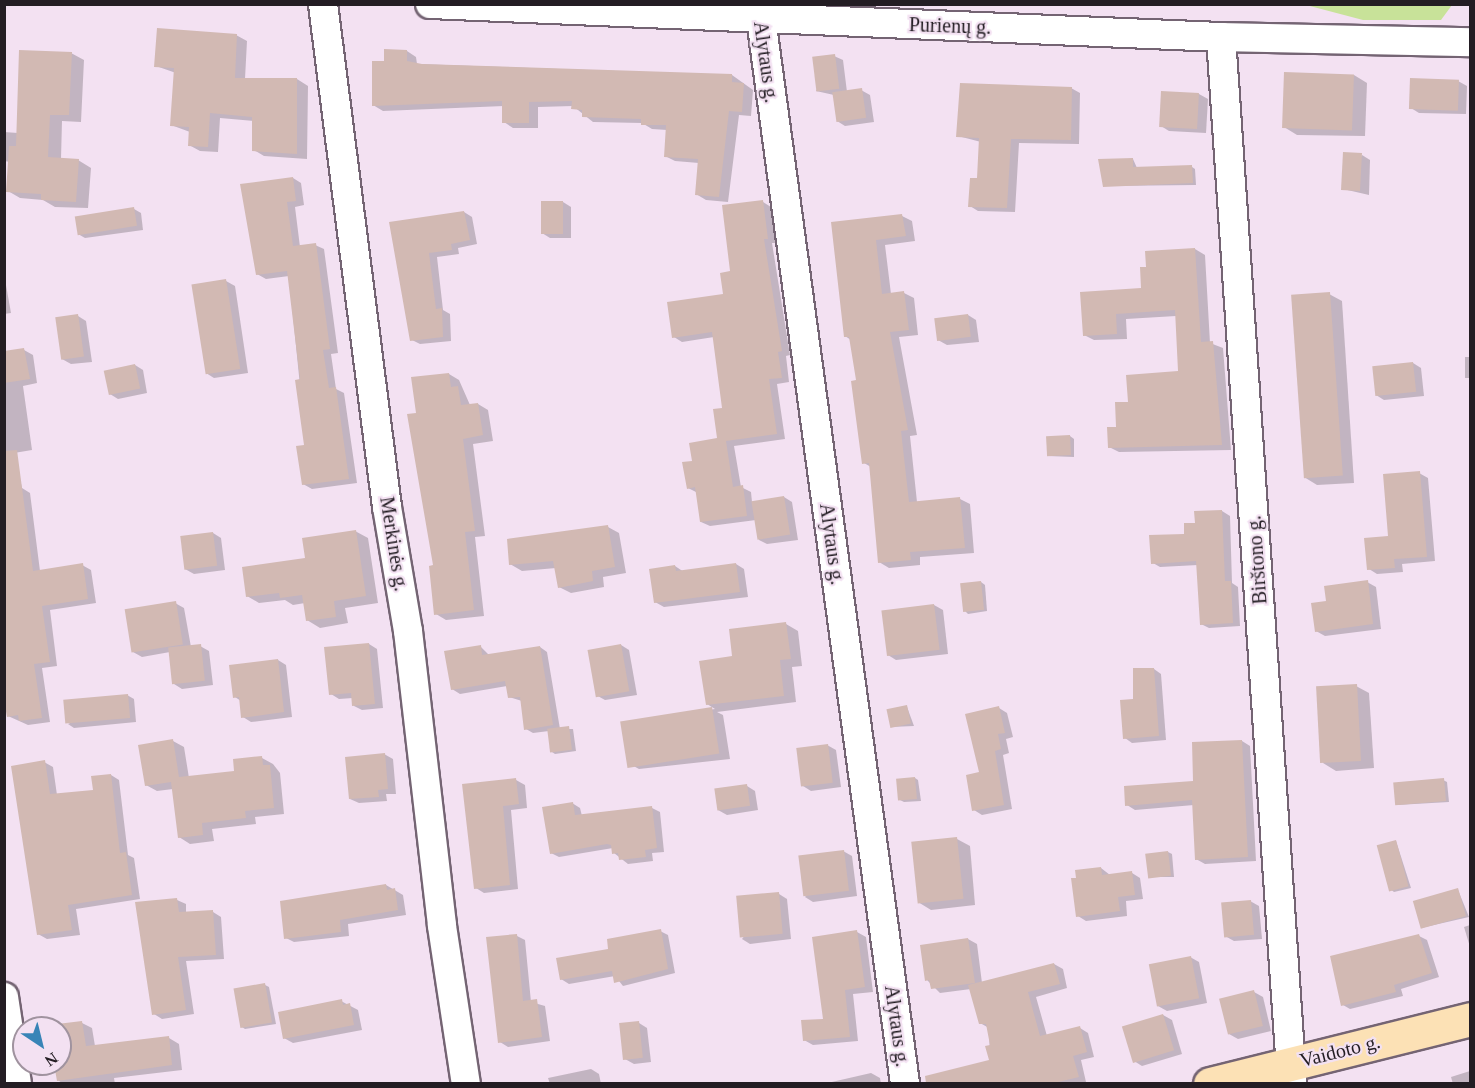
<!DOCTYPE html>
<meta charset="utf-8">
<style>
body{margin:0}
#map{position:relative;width:1475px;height:1088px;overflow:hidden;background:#f3e1f2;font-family:"Times New Roman",serif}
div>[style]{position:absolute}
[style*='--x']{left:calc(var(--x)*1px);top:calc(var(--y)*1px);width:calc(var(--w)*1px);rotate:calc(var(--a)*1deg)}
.green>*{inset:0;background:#c8e299}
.shadow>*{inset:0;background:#0003;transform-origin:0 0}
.building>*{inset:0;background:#d2b9b3;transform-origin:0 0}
.roads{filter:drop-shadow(2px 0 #746473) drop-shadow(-2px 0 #746473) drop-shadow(0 2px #746473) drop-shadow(0 -2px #746473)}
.street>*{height:28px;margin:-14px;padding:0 14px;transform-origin:14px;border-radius:14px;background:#fff}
.secondary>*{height:33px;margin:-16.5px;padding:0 16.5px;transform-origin:16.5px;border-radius:16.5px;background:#fce1b5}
span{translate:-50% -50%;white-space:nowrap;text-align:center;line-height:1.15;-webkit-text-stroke:4.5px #f3e1f2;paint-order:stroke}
.street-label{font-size:20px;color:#231d23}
.frame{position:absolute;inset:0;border:6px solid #231d23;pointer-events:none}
.north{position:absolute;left:12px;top:1016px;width:60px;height:60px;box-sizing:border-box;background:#f3e1f2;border:2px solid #a0939f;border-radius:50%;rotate:145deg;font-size:16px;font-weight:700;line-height:24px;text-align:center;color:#231d23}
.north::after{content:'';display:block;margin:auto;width:21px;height:27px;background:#3884b7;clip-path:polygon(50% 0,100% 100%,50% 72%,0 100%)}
</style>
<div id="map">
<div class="green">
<i style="clip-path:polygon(1306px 5px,1452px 4px,1452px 5px,1441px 20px,1363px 20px)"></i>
</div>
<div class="shadow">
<i style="clip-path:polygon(236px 35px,247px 41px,245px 79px,297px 79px,308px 86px,307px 159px,264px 156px,254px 150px,254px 121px,220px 118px,218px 152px,200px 151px,189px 145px,190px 132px,171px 125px,176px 73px,156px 66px)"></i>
<i style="clip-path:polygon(407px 51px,416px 57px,417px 64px,732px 75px,753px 90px,751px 116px,739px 115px,728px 202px,706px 200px,696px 194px,699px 163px,675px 161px,665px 156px,667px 130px,652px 129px,642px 123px,593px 122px,573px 106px,538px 107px,538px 128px,513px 128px,504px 122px,504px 106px,383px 111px,373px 105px,386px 62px)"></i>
<i style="clip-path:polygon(71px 53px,84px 60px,81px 122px,62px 121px,61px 159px,78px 160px,91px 168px,88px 208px,55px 207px,43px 200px,20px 198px,8px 191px,10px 162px,4px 161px,4px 132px,18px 133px)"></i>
<i style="clip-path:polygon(834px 56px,843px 60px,847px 92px,861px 90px,870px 95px,874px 122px,845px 126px,837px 121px,834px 95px,816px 91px)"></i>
<i style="clip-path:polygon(1354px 75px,1367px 83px,1365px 136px,1297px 135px,1284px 127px)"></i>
<i style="clip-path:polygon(1458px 81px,1467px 86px,1466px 114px,1419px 113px,1411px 108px)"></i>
<i style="clip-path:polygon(1071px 88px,1080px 93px,1079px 144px,1019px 143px,1015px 212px,978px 211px,970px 206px,979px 180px,981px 142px,958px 136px)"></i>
<i style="clip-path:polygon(1163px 92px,1199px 94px,1208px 99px,1206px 133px,1169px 131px,1161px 126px)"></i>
<i style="clip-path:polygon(1362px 155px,1370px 160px,1369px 195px,1343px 189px)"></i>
<i style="clip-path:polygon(1133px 159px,1137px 168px,1192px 167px,1195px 169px,1196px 185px,1105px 186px)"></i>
<i style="clip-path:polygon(293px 178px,301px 183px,304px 205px,295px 207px,300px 247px,315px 245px,324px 249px,338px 353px,331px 354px,336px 389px,344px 393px,357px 483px,312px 489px,303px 484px,306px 446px,289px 276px,266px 279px,257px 274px)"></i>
<i style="clip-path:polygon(563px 202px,571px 207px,571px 238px,550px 238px,542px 233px)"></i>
<i style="clip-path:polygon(763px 202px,771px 207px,776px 243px,772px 243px,790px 355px,786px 356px,789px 382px,777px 384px,785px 439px,734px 446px,741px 487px,751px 492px,752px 502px,784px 497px,792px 502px,798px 540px,767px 544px,759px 540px,756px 520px,710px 526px,701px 522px,698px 493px,688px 488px,694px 462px,719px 440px,724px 409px,714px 337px,682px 342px,674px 337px,725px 296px)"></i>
<i style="clip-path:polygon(134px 209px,141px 213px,143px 230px,85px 238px,78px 234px)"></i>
<i style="clip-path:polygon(464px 212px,472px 217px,477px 244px,458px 248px,459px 254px,437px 257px,443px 310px,450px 314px,451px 341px,420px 344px,412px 340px,391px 223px)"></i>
<i style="clip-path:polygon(902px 216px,912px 221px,915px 241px,885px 245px,891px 294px,904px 293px,914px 298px,918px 335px,899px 337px,917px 435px,910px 436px,917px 502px,960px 499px,970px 504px,974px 553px,920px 557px,920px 565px,889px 568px,879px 562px,871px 467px,864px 463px,857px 381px,851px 340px,845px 336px,833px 224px)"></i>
<i style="clip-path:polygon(1195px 249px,1205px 255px,1210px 343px,1223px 348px,1231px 450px,1119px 452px,1109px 447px,1129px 403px,1180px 373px,1176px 316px,1126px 319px,1127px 339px,1094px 340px,1084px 335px)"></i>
<i style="clip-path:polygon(4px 274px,11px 313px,4px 314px)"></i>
<i style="clip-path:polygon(226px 281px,235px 286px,248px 373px,214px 378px,206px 373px)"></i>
<i style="clip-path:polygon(1329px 294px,1342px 301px,1354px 483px,1317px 485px,1304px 477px)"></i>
<i style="clip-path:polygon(968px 315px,976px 320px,979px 342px,947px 345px,938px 340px)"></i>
<i style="clip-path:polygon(78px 316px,86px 321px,92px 362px,71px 364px,62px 359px)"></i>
<i style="clip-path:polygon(24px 350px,33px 355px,37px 383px,23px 386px,32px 450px,14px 453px,22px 488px,30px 493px,40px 571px,82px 565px,91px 570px,96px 603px,50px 610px,57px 666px,42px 668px,50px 722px,28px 725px,8px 716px,4px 688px,4px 353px)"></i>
<i style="left:1465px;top:357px;width:5px;height:21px"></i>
<i style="clip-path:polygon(1413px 363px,1421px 368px,1424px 396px,1384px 400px,1376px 395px)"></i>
<i style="clip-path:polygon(135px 365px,143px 370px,147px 393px,118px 399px,110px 394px)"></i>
<i style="clip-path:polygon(449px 374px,459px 380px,470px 405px,478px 404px,488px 410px,493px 441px,473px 444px,485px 536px,475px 537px,484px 616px,446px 620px,436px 614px,435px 566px,418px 414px)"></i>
<i style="clip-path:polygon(1070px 436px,1074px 439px,1074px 457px,1048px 456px)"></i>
<i style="clip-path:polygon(1419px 473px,1428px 478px,1435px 561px,1402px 564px,1403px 572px,1377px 574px,1369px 569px,1389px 538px)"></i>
<i style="clip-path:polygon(1222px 511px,1230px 516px,1232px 583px,1238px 587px,1240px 626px,1209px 628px,1201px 624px,1198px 565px,1160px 567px,1153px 563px,1196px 525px)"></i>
<i style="clip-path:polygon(608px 527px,619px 533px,626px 573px,603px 577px,604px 587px,571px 593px,559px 587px,556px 568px,522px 571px,510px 564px)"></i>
<i style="clip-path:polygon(355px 531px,368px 538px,378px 603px,345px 608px,348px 623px,320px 628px,307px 620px,305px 603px,293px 605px,285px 600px,259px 603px,247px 596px)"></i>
<i style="clip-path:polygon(213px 533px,221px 538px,225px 570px,194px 574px,185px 569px)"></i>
<i style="clip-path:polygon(736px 564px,744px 569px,748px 597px,664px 607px,655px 602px,675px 566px,684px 572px)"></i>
<i style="clip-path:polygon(981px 582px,985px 585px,987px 611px,968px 614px,965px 611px)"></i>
<i style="clip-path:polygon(1367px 582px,1376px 587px,1381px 629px,1325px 636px,1316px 631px)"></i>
<i style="clip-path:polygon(175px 603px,184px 608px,191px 647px,200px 646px,209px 651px,213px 685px,182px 689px,174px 684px,170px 652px,142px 657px,133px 652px)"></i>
<i style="clip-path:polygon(934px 605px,943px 610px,948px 654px,896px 660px,888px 655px)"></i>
<i style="clip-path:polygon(786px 624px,798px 631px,802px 666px,792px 667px,796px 702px,717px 712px,723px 715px,730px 759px,639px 769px,628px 763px,622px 723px,715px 709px,707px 704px,733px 657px)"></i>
<i style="clip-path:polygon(369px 644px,377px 649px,383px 708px,362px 710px,354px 706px,353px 698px,339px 699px,331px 694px)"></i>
<i style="clip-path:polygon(621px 645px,629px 650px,637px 695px,605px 700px,596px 695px)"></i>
<i style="clip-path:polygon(480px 646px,489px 655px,540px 647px,547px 652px,560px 729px,573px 729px,576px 751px,555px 754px,552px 752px,549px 731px,533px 733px,526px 729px,522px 701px,509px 697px,507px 686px,460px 694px,452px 689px)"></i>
<i style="clip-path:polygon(278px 660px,286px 665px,292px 717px,251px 722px,243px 717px,241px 701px,235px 697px)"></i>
<i style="clip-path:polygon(1154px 669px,1161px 674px,1166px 740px,1132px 743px,1125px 738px,1135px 701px)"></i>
<i style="clip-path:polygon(1356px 686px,1369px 693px,1374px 768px,1336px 771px,1323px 763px)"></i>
<i style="clip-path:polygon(127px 695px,134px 699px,136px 722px,74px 728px,68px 724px)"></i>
<i style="clip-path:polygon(907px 707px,914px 726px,891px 727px)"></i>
<i style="clip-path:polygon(999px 708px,1007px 713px,1013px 737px,1006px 739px,1009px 753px,1003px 755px,1012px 809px,982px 815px,974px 810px)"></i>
<i style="clip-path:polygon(173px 741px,184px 747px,189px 778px,236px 772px,262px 758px,273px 764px,280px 773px,284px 814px,255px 817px,256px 824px,212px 829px,214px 841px,190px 844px,179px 837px,173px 789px,157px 791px,146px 785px)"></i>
<i style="clip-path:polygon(1242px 741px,1250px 746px,1256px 861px,1205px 864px,1196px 859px,1194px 805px,1135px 810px,1127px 805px,1195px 782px)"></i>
<i style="clip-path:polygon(827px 745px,836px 750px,841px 787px,811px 791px,803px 786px)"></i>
<i style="clip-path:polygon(384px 754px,393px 759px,396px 794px,386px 794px,387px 801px,359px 803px,350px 799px)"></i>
<i style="clip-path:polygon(44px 762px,53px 767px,57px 795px,94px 792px,111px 775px,119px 780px,128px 855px,134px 858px,140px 899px,76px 909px,80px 935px,47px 939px,38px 934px)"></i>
<i style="clip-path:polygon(915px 778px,918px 780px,921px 801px,904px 802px,900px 800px)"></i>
<i style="clip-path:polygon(516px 780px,525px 785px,527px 808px,511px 810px,518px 889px,484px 893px,476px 888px,463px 786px)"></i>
<i style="clip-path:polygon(1443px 780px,1447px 782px,1449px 802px,1397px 805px)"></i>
<i style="clip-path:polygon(747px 786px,755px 791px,758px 810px,727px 815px,718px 810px)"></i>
<i style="clip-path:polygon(572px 803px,580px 808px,582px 816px,652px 808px,660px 812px,664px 852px,652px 853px,653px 861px,628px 864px,614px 853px,613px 848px,559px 857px,551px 853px)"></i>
<i style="clip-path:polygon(957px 839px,970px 846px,975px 905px,931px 910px,918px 902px)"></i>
<i style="clip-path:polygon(1396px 841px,1411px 888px,1394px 892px,1390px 889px)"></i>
<i style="clip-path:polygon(843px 851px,852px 856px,857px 896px,813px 902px,805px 897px)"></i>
<i style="clip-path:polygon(1168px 852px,1172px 854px,1174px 877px,1149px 877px)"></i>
<i style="clip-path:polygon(1101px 868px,1110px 875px,1132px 873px,1140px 878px,1143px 899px,1126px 901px,1127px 916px,1086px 921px,1078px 916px)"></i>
<i style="clip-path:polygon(386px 885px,403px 895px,406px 915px,348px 924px,349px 936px,294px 942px,286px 938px)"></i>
<i style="clip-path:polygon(1458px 890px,1469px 917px,1421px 928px)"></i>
<i style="clip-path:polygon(779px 894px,787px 899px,791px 939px,750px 944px,742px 939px)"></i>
<i style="clip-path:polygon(177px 900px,186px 904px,186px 913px,213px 912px,221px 917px,224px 959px,186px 961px,194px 1014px,162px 1019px,154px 1014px)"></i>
<i style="clip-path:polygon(1250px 901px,1259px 906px,1262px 939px,1234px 941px,1225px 936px)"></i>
<i style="clip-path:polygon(1470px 925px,1470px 947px,1464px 927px)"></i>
<i style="clip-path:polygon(660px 931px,668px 935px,675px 973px,623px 986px,615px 976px,569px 984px,561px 979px,610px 951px)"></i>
<i style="clip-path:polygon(857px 932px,866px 937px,873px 992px,853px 994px,858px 1041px,813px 1045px,804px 1040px,825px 1020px)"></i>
<i style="clip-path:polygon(517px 936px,525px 940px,531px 1002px,545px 1006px,550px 1041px,508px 1047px,500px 1042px)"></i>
<i style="clip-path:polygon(1419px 936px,1427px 940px,1439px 977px,1401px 989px,1403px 996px,1350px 1009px,1343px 1005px)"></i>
<i style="clip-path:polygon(968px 939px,977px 944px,982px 983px,1054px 964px,1063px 969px,1067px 988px,1036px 997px,1047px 1036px,1080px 1028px,1088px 1033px,1094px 1057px,1081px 1060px,1086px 1082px,944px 1084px,941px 1074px,990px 1061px,989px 1028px,980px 1023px,971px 989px,940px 993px,927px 980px)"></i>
<i style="clip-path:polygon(1190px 957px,1199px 962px,1207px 1003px,1167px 1011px,1158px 1006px)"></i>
<i style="clip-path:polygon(265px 985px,269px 987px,276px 1024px,245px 1029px,242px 1027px)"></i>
<i style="clip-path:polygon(1254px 992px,1263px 997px,1271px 1031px,1238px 1039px,1229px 1034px)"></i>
<i style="clip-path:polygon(341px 1001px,358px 1010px,362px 1030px,293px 1043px,284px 1038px)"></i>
<i style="clip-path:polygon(1163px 1015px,1172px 1020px,1182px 1054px,1142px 1066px,1134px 1061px)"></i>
<i style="clip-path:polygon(82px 1023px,92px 1028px,95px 1046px,169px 1038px,179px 1044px,182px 1070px,114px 1078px,115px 1084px,63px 1084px,58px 1080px,56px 1064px,60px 1064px,60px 1028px,51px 1027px)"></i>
<i style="clip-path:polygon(639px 1023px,647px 1028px,651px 1062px,634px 1064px,625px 1059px)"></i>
<i style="clip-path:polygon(591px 1069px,599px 1074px,601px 1084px,550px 1084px,548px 1078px)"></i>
<i style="clip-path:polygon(1470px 1071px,1470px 1084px,1453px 1084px,1451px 1077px)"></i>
<i style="clip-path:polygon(871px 1073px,880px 1078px,881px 1084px,823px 1084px)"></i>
</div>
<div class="building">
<i style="clip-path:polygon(157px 28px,237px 34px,235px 78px,297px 78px,297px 154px,252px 151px,252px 117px,210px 113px,208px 147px,188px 146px,189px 127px,170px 126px,174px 68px,154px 67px)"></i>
<i style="clip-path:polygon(384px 49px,407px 50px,407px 61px,422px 64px,732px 74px,732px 82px,744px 83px,742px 112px,729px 111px,719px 197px,695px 195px,698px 159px,664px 157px,666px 125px,641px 125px,641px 119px,582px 117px,582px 110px,571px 109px,572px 101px,529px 102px,529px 123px,502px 123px,502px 101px,372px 106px,372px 61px,384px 61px)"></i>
<i style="clip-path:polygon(19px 50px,72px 52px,69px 115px,50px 115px,48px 157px,79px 159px,76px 202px,41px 200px,41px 194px,6px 192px,9px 146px,16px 146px)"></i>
<i style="left:835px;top:54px;width:35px;height:23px;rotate:83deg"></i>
<i style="left:1284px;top:72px;width:70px;height:56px;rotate:2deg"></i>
<i style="left:1410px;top:78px;width:49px;height:31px;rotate:2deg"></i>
<i style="clip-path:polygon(960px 83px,1072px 87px,1071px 140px,1011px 139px,1007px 208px,968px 207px,970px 178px,977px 178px,979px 138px,956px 137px)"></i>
<i style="left:862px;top:88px;width:30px;height:30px;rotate:82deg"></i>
<i style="left:1161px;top:91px;width:38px;height:36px;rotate:3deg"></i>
<i style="left:1343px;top:152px;width:19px;height:38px;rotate:3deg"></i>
<i style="clip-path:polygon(1133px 158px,1133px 167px,1192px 165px,1193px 183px,1103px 187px,1098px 159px)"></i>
<i style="clip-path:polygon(293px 177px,296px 201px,287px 202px,293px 246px,316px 243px,330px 349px,323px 350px,329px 388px,336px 387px,349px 479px,302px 485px,296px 446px,304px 445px,295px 380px,300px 379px,287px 271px,256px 275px,240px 184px)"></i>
<i style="clip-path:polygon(763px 200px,768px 239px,764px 239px,782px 351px,778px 352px,782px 378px,769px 379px,777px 434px,726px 441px,733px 487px,743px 485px,747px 516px,700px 522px,695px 487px,687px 489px,682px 462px,692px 461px,689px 443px,717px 438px,713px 409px,722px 408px,712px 332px,672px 338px,667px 302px,723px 294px,720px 273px,730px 271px,722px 205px)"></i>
<i style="left:541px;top:201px;width:22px;height:33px"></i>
<i style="left:134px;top:207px;width:19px;height:60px;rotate:81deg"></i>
<i style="clip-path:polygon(464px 211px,470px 240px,451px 244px,452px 250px,429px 253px,436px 309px,442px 308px,443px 337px,410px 341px,389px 222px)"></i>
<i style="clip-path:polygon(902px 214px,906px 236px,876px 240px,882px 294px,904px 291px,909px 330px,890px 332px,908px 430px,901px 431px,909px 502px,960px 497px,965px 548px,910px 552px,911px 560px,878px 563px,869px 463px,862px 464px,851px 381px,856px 380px,849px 337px,844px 337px,831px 222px)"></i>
<i style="clip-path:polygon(1195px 248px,1201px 342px,1213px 341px,1222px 445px,1108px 448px,1107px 427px,1116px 427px,1115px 402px,1128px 402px,1126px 375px,1178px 371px,1175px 310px,1116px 314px,1117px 334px,1083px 336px,1080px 292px,1141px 288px,1140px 267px,1146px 267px,1145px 251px)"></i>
<i style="left:226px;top:279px;width:91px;height:35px;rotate:81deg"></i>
<i style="left:1330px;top:292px;width:184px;height:39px;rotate:86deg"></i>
<i style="left:78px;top:314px;width:43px;height:23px;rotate:82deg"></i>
<i style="left:968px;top:314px;width:23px;height:34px;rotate:83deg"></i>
<i style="clip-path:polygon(24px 348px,30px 379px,4px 383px,4px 351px)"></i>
<i style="left:1413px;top:362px;width:30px;height:41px;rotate:84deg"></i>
<i style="left:135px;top:364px;width:25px;height:32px;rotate:78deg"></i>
<i style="clip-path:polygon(449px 373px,451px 387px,458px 386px,461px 405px,478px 403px,483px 435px,463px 439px,475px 531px,465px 532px,474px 610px,434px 615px,429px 566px,433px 565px,407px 414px,416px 413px,411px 377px)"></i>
<i style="left:1070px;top:435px;width:20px;height:24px;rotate:87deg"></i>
<i style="clip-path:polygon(17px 450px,33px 571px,83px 563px,88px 599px,42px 606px,50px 662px,34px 664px,42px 718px,19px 721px,18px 715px,7px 717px,4px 701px,4px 451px)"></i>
<i style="clip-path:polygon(1420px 471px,1427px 557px,1394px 559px,1395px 568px,1367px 570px,1364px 538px,1388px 536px,1383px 474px)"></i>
<i style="left:784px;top:496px;width:39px;height:33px;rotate:81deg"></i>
<i style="clip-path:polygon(1222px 510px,1225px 581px,1231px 581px,1233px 623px,1200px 625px,1196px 561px,1151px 564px,1149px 535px,1184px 534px,1184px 523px,1195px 523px,1194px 511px)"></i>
<i style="clip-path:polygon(608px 525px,615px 567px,592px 571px,593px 581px,558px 588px,553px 561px,509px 565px,507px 539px)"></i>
<i style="clip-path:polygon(356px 530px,366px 596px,334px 601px,336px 617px,306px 621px,302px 595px,280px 598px,279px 593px,246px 597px,242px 567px,305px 558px,302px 538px)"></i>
<i style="left:213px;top:532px;width:34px;height:33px;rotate:83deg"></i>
<i style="clip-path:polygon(736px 563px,740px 592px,654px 603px,649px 569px,675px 565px,676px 571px)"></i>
<i style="clip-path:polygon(1368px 580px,1373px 624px,1315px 632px,1311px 603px,1326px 601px,1324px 586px)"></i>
<i style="left:981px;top:581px;width:29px;height:21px;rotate:84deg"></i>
<i style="left:176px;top:601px;width:44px;height:52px;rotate:81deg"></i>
<i style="left:934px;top:604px;width:46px;height:53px;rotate:83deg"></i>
<i style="clip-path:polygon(786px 622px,791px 659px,780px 660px,784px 696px,706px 705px,699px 661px,732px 656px,729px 629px)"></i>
<i style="clip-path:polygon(369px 643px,375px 704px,352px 706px,351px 693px,329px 695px,324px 647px)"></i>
<i style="left:201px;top:644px;width:37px;height:33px;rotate:84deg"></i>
<i style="left:621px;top:644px;width:48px;height:34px;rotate:80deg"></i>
<i style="clip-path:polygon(481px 645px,482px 655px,540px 646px,553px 725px,524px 730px,520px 697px,508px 698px,505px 681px,451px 690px,444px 651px)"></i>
<i style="clip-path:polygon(278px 659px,284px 712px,241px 718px,239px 697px,233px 698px,229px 665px)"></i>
<i style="clip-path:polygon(1133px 668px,1154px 668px,1159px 736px,1123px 739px,1120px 700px,1133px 699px)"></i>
<i style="left:1357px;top:684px;width:77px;height:41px;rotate:87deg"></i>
<i style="left:128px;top:694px;width:24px;height:65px;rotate:85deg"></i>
<i style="left:907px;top:705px;width:19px;height:21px;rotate:78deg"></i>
<i style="clip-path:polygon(999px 706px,1005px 733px,998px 734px,1001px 749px,995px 751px,1004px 805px,972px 811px,966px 775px,979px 772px,965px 714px)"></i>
<i style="left:712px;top:707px;width:47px;height:93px;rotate:81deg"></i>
<i style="left:569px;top:726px;width:24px;height:22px;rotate:83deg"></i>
<i style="clip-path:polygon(173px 739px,179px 777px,234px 771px,233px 759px,262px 756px,263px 765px,270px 765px,274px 808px,245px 811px,246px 818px,202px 823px,203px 835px,178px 838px,171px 782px,145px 786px,138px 745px)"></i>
<i style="clip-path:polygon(1242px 740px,1248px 857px,1195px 860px,1192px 800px,1125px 806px,1124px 786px,1193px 781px,1192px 742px)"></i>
<i style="left:828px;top:744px;width:39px;height:32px;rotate:83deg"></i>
<i style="clip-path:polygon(385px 753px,388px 789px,378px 790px,379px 797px,349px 799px,345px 757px)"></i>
<i style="clip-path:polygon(45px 760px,50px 794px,93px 790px,91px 776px,111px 774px,120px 853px,126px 852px,132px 895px,68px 905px,72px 930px,37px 935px,11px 766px)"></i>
<i style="left:915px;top:777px;width:22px;height:19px;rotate:85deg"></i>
<i style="clip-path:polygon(516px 778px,519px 804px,503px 806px,510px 885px,474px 889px,462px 784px)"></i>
<i style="left:1444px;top:778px;width:23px;height:51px;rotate:85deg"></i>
<i style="left:747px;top:784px;width:22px;height:33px;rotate:82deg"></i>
<i style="clip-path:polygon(573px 802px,575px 815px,652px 806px,657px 848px,645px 850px,646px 857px,619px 860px,618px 853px,612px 854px,611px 845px,607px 844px,550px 854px,542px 807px)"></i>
<i style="left:957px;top:837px;width:62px;height:46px;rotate:84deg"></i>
<i style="left:1396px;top:840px;width:48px;height:20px;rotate:75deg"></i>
<i style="left:844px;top:850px;width:41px;height:46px;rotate:83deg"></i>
<i style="left:1168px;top:851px;width:25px;height:23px;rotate:83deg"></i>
<i style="clip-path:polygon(1101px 867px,1102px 875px,1132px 871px,1135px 895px,1118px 897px,1120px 911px,1076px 917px,1071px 878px,1076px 878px,1075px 870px)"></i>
<i style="clip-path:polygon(386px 884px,387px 890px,395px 888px,398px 910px,340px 920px,341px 932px,284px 939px,280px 901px)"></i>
<i style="left:1458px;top:888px;width:29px;height:47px;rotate:74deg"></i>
<i style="left:779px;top:892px;width:42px;height:43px;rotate:85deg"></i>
<i style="clip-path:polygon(177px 898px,179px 912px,213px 910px,216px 955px,178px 957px,186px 1010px,152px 1015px,135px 902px)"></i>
<i style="left:1251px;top:900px;width:35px;height:30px;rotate:85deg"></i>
<i style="clip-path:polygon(661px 929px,668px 969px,614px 983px,612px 971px,560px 980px,556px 958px,608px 949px,607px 939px)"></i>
<i style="clip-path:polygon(857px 930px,865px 987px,845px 990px,850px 1037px,803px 1041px,801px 1020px,823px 1019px,812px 937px)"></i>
<i style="clip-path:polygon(517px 934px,523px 1001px,537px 999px,542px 1037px,498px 1043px,486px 937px)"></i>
<i style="clip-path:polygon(1419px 934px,1432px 973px,1394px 985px,1396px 992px,1341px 1006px,1330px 956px)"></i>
<i style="clip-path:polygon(968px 938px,975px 983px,931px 989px,929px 980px,925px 981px,920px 945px)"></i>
<i style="left:1191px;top:956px;width:43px;height:43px;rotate:79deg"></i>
<i style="clip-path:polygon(1054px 963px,1060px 984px,1028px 992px,1040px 1036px,1080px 1026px,1087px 1052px,1073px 1056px,1079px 1077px,1054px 1083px,926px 1083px,925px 1076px,989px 1060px,985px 1046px,990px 1045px,986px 1024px,979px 1024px,968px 985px)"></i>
<i style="left:265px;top:983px;width:40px;height:32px;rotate:80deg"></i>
<i style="left:1254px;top:990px;width:37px;height:36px;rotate:76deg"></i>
<i style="clip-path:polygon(342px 999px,343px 1005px,350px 1003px,354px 1025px,283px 1039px,278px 1012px)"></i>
<i style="left:1163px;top:1014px;width:38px;height:43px;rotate:73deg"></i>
<i style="clip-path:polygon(82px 1021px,86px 1046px,169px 1036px,172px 1065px,57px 1081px,54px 1064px,60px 1064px,60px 1028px,49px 1025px)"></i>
<i style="left:639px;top:1021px;width:37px;height:20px;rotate:84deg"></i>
</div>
<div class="roads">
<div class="street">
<i style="--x:323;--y:4;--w:507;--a:82.75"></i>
<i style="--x:387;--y:507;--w:126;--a:80.4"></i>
<i style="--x:408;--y:631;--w:297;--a:83.4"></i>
<i style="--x:442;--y:926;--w:160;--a:81.4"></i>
<i style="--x:430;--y:4;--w:792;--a:2.39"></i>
<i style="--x:1221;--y:37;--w:249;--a:1.2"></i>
<i style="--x:759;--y:4;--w:1090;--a:82.3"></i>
<i style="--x:1221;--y:37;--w:1049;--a:86.12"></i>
<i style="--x:4;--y:997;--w:88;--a:81.5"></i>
</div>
<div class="secondary">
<i style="--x:1210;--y:1084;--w:268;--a:-14"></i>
</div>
</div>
<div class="street-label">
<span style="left:950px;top:26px;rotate:2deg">Purienų g.</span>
<span style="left:766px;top:62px;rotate:82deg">Alytaus g.</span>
<span style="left:394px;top:544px;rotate:81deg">Merkinės g.</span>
<span style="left:832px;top:544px;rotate:82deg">Alytaus g.</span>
<span style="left:1257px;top:560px;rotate:-94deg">Birštono g.</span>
<span style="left:897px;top:1026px;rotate:82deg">Alytaus g.</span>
<span style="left:1340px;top:1051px;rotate:-14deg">Vaidoto g.</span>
</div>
<div class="frame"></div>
<div class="north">N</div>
</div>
